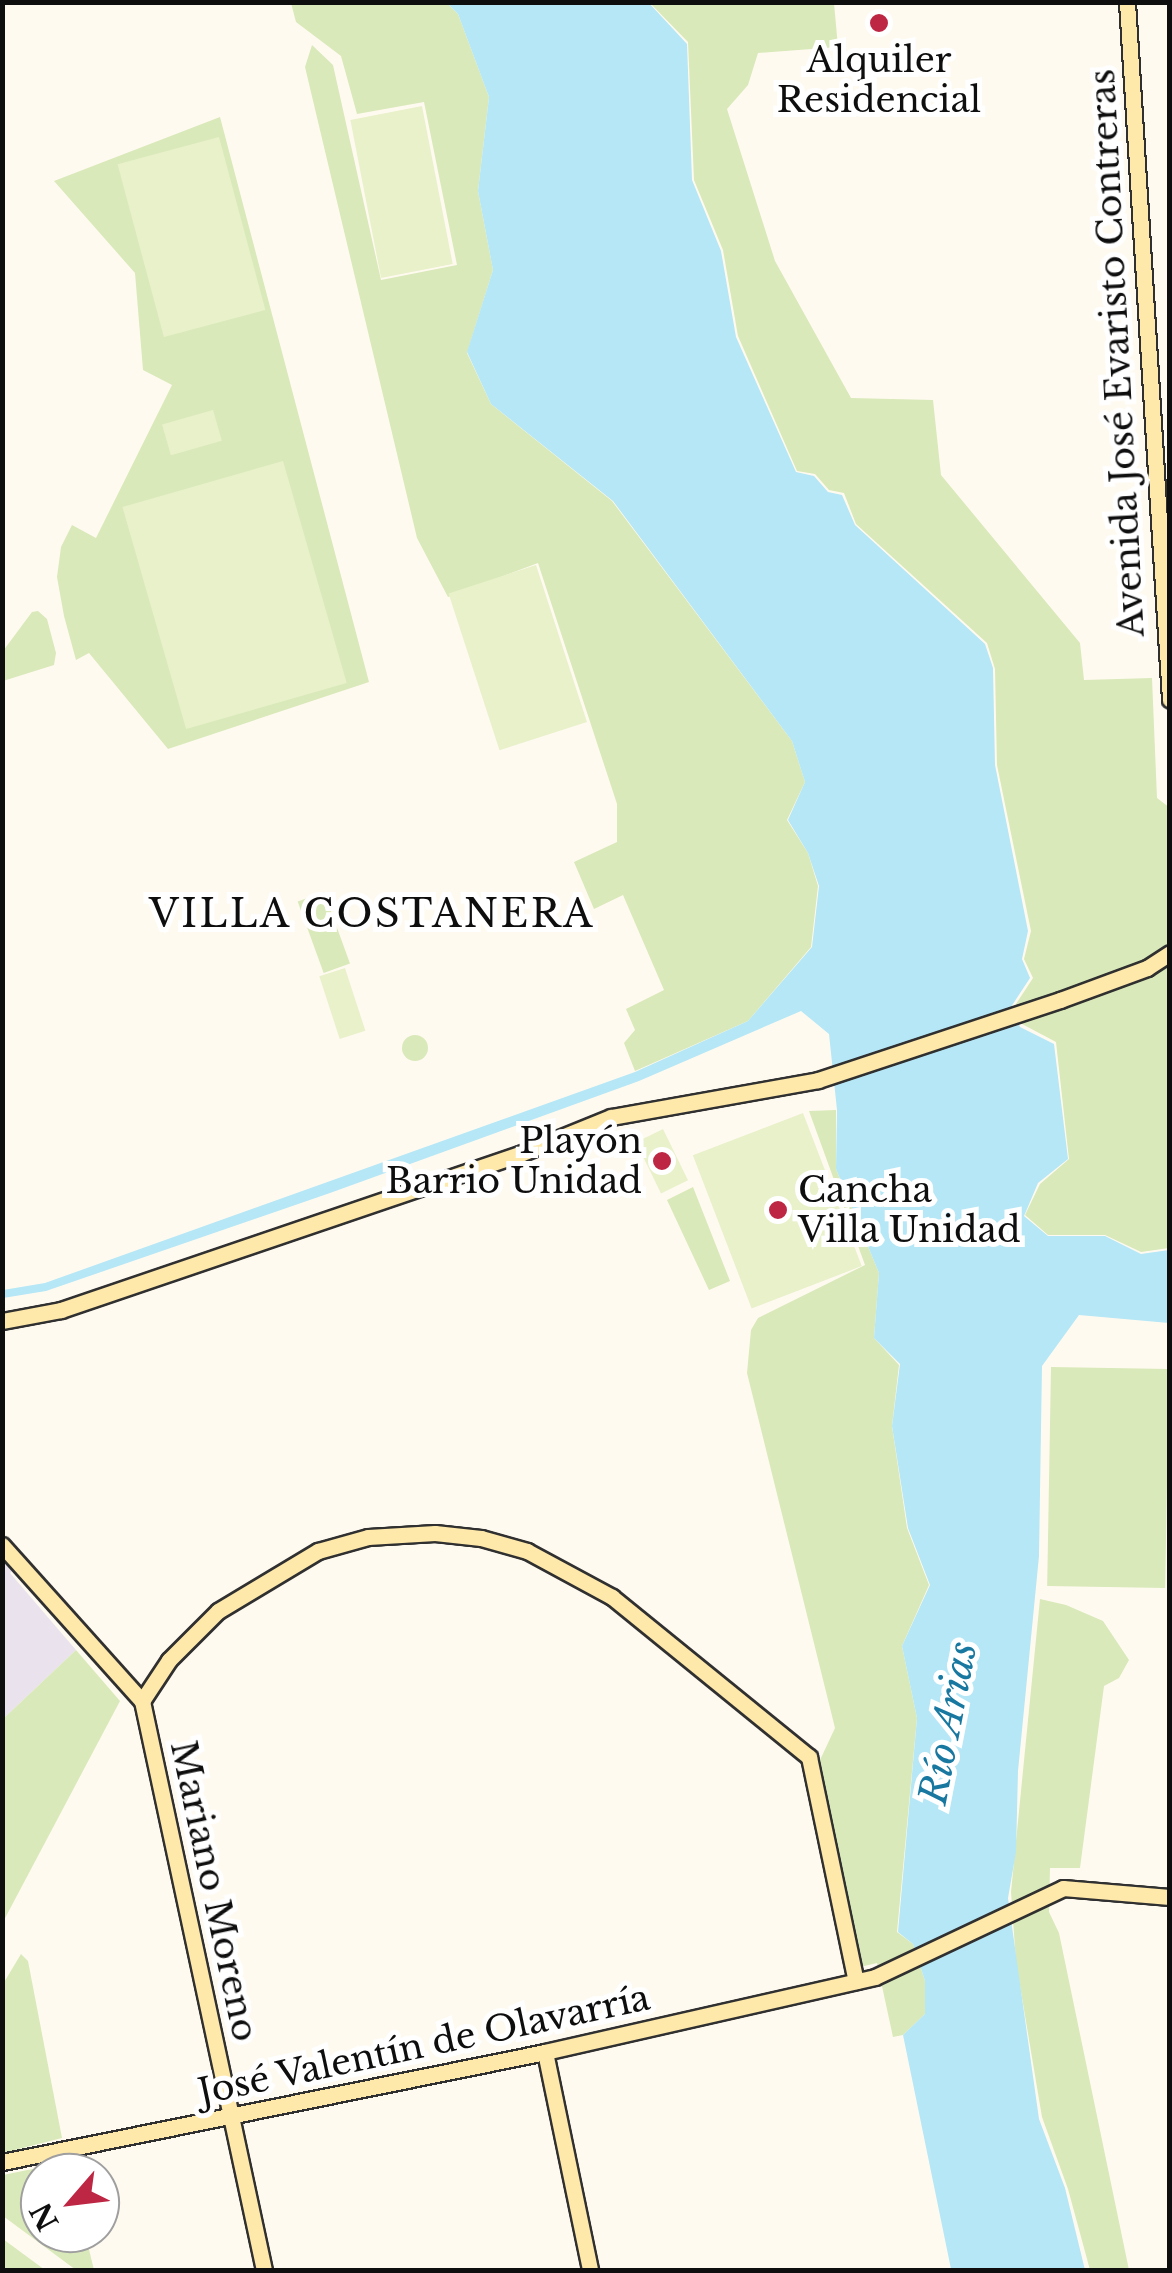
<!DOCTYPE html>
<meta charset="utf-8">
<style>
body{margin:0}
#map{position:relative;width:1172px;height:2273px;overflow:hidden;background:#fffaf0;font-family:"Libre Baskerville",serif}
div>[style]{position:absolute}
[style*='--x']{left:calc(var(--x)*1px);top:calc(var(--y)*1px);width:calc(var(--w)*1px);rotate:calc(var(--a)*1deg)}
.industrial>*{inset:0;background:#eae3ed}
.green>*{inset:0;background:#d9e9b9;transform-origin:0 0}
.round{border-radius:50%}
.pitch>*{inset:0;background:#e9f1cb;transform-origin:0 0}
.water>*{inset:0;background:#b5e7f6}
.roads{filter:drop-shadow(2px 0 #303030) drop-shadow(-2px 0 #303030) drop-shadow(0 2px #303030) drop-shadow(0 -2px #303030)}
.secondary>*{height:15px;margin:-7.5px;padding:0 7.5px;transform-origin:7.5px;border-radius:7.5px;background:#fee9ab}
.dots>*{width:28px;height:28px;translate:-50% -50%;box-sizing:border-box;border:5px solid #fff;border-radius:50%}
span{translate:-50% -50%;white-space:nowrap;text-align:center;line-height:1.15;-webkit-text-stroke:10px #fff;paint-order:stroke}
.poi-label{font-size:35px;color:#0e0e0e}
.right{translate:-100% -50%;text-align:right}
.left{translate:0 -50%;text-align:left}
.street-label{font-size:35px;color:#0e0e0e}
.neighbourhood-label{font-size:38px;color:#0e0e0e;letter-spacing:2.5px}
.water-label{font-size:38px;color:#1878a0;font-style:italic}
.frame{position:absolute;inset:0;border:5px solid #0e0e0e;pointer-events:none}
.north{position:absolute;left:20px;top:2153px;width:100px;height:100px;box-sizing:border-box;background:#fff;border:2px solid #9f9f9f;border-radius:50%;rotate:242deg;font-size:28px;font-weight:700;line-height:40px;text-align:center;color:#0e0e0e}
.north::after{content:'';display:block;margin:auto;width:35px;height:45px;background:#be2744;clip-path:polygon(50% 0,100% 100%,50% 72%,0 100%)}
</style>
<div id="map">
<div class="industrial">
<i style="clip-path:polygon(2px 1545px,19px 1564px,10px 1573px,76px 1650px,3px 1719px)"></i>
</div>
<div class="green">
<i style="clip-path:polygon(291px 3px,447px 3px,458px 14px,489px 97px,478px 191px,493px 270px,467px 353px,491px 404px,612px 501px,792px 741px,805px 782px,787px 820px,808px 853px,818px 886px,811px 947px,748px 1021px,635px 1071px,624px 1043px,635px 1030px,626px 1009px,664px 990px,623px 895px,594px 909px,574px 862px,617px 842px,617px 804px,538px 563px,448px 597px,417px 538px,305px 67px,312px 45px,333px 65px,381px 280px,457px 265px,424px 102px,357px 114px,341px 56px,296px 22px)"></i>
<i style="clip-path:polygon(650px 3px,834px 3px,838px 47px,758px 53px,748px 85px,727px 109px,775px 261px,851px 398px,933px 400px,941px 475px,1080px 643px,1084px 680px,1152px 678px,1157px 798px,1170px 808px,1169px 1248px,1141px 1252px,1105px 1235px,1048px 1235px,1025px 1215px,1040px 1184px,1069px 1159px,1056px 1042px,1022px 1024px,1014px 1007px,1033px 978px,1024px 959px,1031px 931px,997px 765px,995px 669px,987px 643px,856px 524px,844px 493px,829px 490px,815px 474px,797px 471px,738px 336px,723px 250px,694px 180px,688px 42px)"></i>
<i style="clip-path:polygon(220px 117px,369px 682px,168px 749px,89px 653px,76px 660px,64px 616px,57px 577px,61px 547px,72px 525px,96px 538px,172px 385px,143px 370px,135px 273px,54px 181px)"></i>
<i style="clip-path:polygon(38px 611px,47px 619px,56px 653px,54px 665px,3px 681px,3px 651px,32px 612px)"></i>
<i style="left:324px;top:892px;width:76px;height:28px;rotate:70deg"></i>
<i class="round" style="left:402px;top:1035px;width:26px;height:26px"></i>
<i style="clip-path:polygon(836px 1110px,836px 1169px,879px 1273px,874px 1338px,899px 1365px,892px 1426px,907px 1528px,929px 1585px,902px 1646px,917px 1718px,897px 1932px,913px 1944px,925px 1981px,925px 2014px,903px 2035px,893px 2037px,877px 1963px,860px 1967px,820px 1760px,835px 1728px,747px 1373px,751px 1330px,758px 1318px,865px 1265px,809px 1111px)"></i>
<i style="clip-path:polygon(693px 1187px,730px 1281px,709px 1290px,667px 1200px)"></i>
<i style="left:1051px;top:1367px;width:118px;height:219px;rotate:1deg"></i>
<i style="clip-path:polygon(1040px 1599px,1066px 1605px,1103px 1621px,1129px 1660px,1119px 1678px,1104px 1686px,1080px 1868px,1050px 1868px,1049px 1912px,1059px 1933px,1129px 2270px,1090px 2270px,1068px 2189px,1042px 2117px,1016px 1962px,1011px 1892px)"></i>
<i style="clip-path:polygon(76px 1650px,120px 1701px,3px 1922px,3px 1719px)"></i>
<i style="clip-path:polygon(21px 1954px,28px 1961px,62px 2138px,3px 2153px,3px 1984px)"></i>
<i style="clip-path:polygon(62px 2163px,72px 2173px,40px 2173px,40px 2233px,85px 2233px,94px 2270px,76px 2270px,3px 2216px,3px 2175px)"></i>
<i style="clip-path:polygon(3px 2239px,45px 2270px,3px 2270px)"></i>
</div>
<div class="pitch">
<i style="left:422px;top:106px;width:161px;height:73px;rotate:79deg"></i>
<i style="left:219px;top:137px;width:179px;height:105px;rotate:75deg"></i>
<i style="left:213px;top:410px;width:32px;height:53px;rotate:74deg"></i>
<i style="left:283px;top:461px;width:231px;height:167px;rotate:74deg"></i>
<i style="left:536px;top:565px;width:165px;height:92px;rotate:72deg"></i>
<i style="left:345px;top:968px;width:66px;height:27px;rotate:72deg"></i>
<i style="left:803px;top:1113px;width:164px;height:118px;rotate:69deg"></i>
<i style="left:663px;top:1129px;width:57px;height:30px;rotate:64deg"></i>
</div>
<div class="water">
<i style="clip-path:polygon(447px 3px,649px 3px,687px 44px,692px 180px,721px 251px,736px 337px,796px 472px,814px 476px,828px 492px,842px 495px,855px 525px,985px 644px,993px 668px,995px 765px,1028px 931px,1022px 959px,1030px 978px,1011px 1007px,1020px 1027px,1054px 1044px,1068px 1159px,1038px 1183px,1024px 1216px,1048px 1236px,1105px 1236px,1141px 1254px,1169px 1250px,1169px 1323px,1079px 1315px,1042px 1366px,1039px 1556px,1018px 1771px,1016px 1852px,1008px 1898px,1039px 2119px,1065px 2188px,1085px 2270px,951px 2269px,903px 2035px,925px 2014px,925px 1981px,913px 1944px,898px 1932px,917px 1718px,902px 1646px,930px 1585px,908px 1528px,892px 1426px,900px 1364px,874px 1338px,879px 1273px,836px 1169px,837px 1110px,829px 1034px,801px 1011px,639px 1081px,330px 1193px,46px 1291px,3px 1298px,3px 1290px,45px 1283px,635px 1072px,748px 1021px,812px 947px,819px 886px,808px 853px,788px 820px,805px 782px,792px 741px,613px 501px,491px 404px,467px 352px,493px 270px,478px 191px,489px 97px,458px 14px)"></i>
</div>
<div class="roads">
<div class="secondary">
<i style="--x:1127;--y:2;--w:699;--a:86.47"></i>
<i style="--x:2;--y:1321;--w:60;--a:-10.6"></i>
<i style="--x:61;--y:1310;--w:485;--a:-18.8"></i>
<i style="--x:520;--y:1154;--w:98;--a:-22.1"></i>
<i style="--x:611;--y:1117;--w:210;--a:-10.1"></i>
<i style="--x:818;--y:1080;--w:255;--a:-18.3"></i>
<i style="--x:1060;--y:1000;--w:93;--a:-20.2"></i>
<i style="--x:1147;--y:968;--w:27;--a:-33"></i>
<i style="--x:2;--y:1545;--w:210;--a:48.1"></i>
<i style="--x:142;--y:1701;--w:582;--a:77.9"></i>
<i style="--x:142;--y:1701;--w:49;--a:-56.6"></i>
<i style="--x:169;--y:1660;--w:69;--a:-45"></i>
<i style="--x:218;--y:1611;--w:117;--a:-31"></i>
<i style="--x:318;--y:1551;--w:52;--a:-15.6"></i>
<i style="--x:368;--y:1537;--w:67;--a:-3.4"></i>
<i style="--x:435;--y:1533;--w:46;--a:6.2"></i>
<i style="--x:481;--y:1538;--w:48;--a:15.8"></i>
<i style="--x:527;--y:1551;--w:97;--a:28.4"></i>
<i style="--x:612;--y:1597;--w:254;--a:39.1"></i>
<i style="--x:809;--y:1757;--w:229;--a:78.2"></i>
<i style="--x:545;--y:2052;--w:223;--a:78.3"></i>
<i style="--x:2;--y:2162;--w:554;--a:-11.45"></i>
<i style="--x:545;--y:2052;--w:338;--a:-12.8"></i>
<i style="--x:875;--y:1977;--w:208;--a:-25.3"></i>
<i style="--x:1063;--y:1888;--w:107;--a:4.8"></i>
</div>
</div>
<div class="dots">
<i style="left:879px;top:23px;background:#be2744"></i>
<i style="left:662px;top:1161px;background:#be2744"></i>
<i style="left:778px;top:1210px;background:#be2744"></i>
</div>
<div class="poi-label">
<span style="left:879px;top:80px">Alquiler<br>Residencial</span>
<span class="right" style="left:642px;top:1161px">Playón<br>Barrio Unidad</span>
<span class="left" style="left:798px;top:1210px">Cancha<br>Villa Unidad</span>
</div>
<div class="street-label">
<span style="left:1117px;top:353px;rotate:-93deg">Avenida José Evaristo Contreras</span>
<span style="left:214px;top:1891px;rotate:78deg">Mariano Moreno</span>
<span style="left:424px;top:2045px;rotate:-12deg">José Valentín de Olavarría</span>
</div>
<div class="neighbourhood-label">
<span style="left:372px;top:914px">VILLA COSTANERA</span>
</div>
<div class="water-label">
<span style="left:948px;top:1723px;rotate:-79deg">Río Arias</span>
</div>
<div class="frame"></div>
<div class="north">N</div>
</div>
